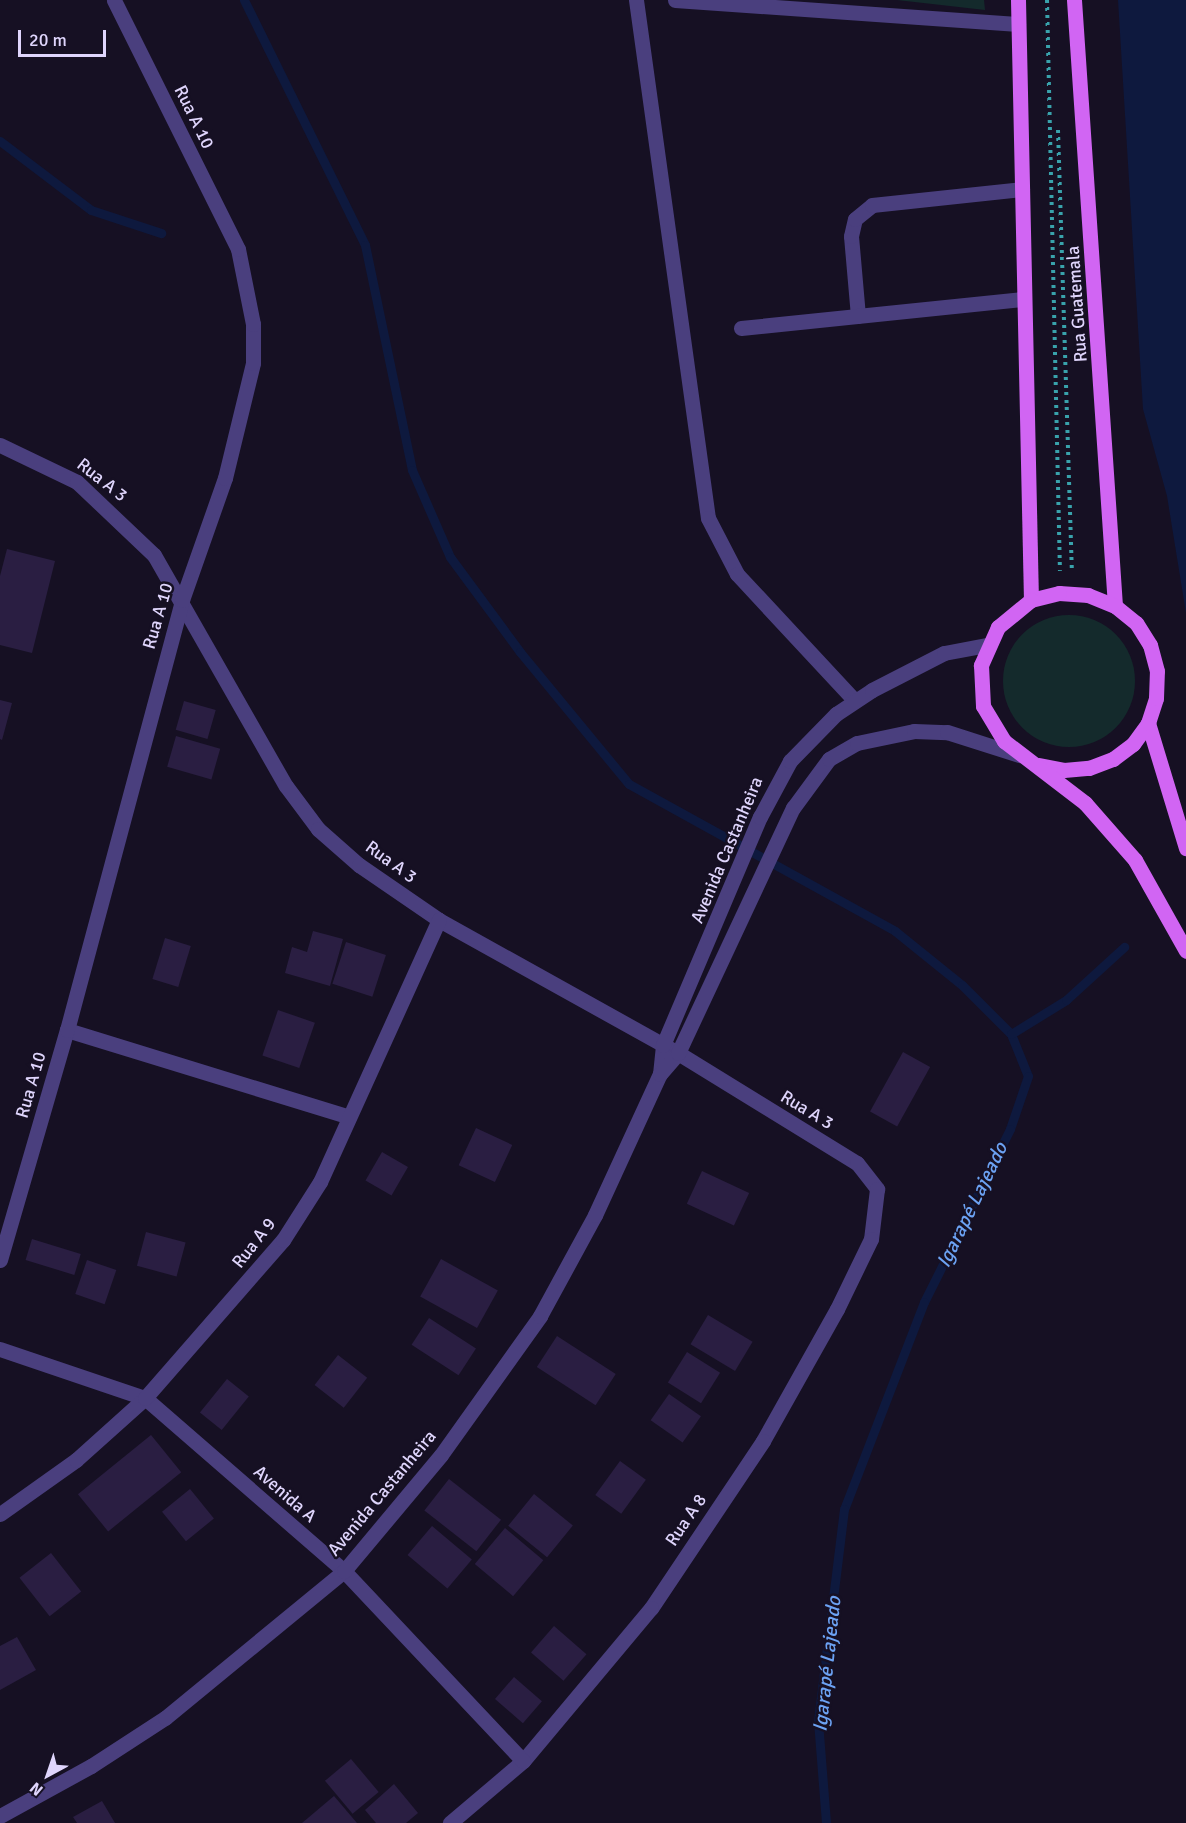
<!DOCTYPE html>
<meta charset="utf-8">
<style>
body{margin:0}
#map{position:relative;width:1186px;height:1823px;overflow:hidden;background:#161023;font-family:Signika,sans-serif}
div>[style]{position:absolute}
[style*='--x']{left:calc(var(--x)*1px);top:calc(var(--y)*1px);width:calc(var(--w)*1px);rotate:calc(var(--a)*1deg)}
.green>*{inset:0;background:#142a2c}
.round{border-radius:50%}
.water>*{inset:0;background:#0e193e}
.stream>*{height:9px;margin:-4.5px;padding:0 4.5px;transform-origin:4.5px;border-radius:4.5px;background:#0e193e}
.building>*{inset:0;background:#2a1e42;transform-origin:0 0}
.path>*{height:4px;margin-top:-2px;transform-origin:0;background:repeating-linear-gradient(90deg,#39a3ac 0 3px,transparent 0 7.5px)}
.service>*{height:15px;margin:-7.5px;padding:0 7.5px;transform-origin:7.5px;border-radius:7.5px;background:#4a3f7e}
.minor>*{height:15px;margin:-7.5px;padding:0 7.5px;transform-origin:7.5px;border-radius:7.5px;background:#4a3f7e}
.tertiary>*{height:15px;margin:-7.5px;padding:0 7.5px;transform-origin:7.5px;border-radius:7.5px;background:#4a3f7e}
.primary>*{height:15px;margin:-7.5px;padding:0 7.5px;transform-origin:7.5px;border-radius:7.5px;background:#d165f3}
span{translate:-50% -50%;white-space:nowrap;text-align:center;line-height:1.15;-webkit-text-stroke:5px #161023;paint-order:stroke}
.street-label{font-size:18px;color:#dfd5fc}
.water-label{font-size:20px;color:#6ca2f3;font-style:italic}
.north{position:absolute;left:18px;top:1745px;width:60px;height:60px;-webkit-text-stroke:4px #161023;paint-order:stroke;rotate:220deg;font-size:16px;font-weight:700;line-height:24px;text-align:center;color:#dfd5fc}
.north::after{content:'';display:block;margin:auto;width:21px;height:27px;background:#dfd5fc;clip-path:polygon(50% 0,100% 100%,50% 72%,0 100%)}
.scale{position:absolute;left:18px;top:30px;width:88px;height:27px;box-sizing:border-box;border:3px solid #dfd5fc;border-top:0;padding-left:8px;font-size:18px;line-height:21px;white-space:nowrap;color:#dfd5fc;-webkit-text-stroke:4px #161023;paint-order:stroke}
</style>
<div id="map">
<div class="green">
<i style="clip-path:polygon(897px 0,984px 0,985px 10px)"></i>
<i class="round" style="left:1003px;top:615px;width:132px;height:132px"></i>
</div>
<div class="water">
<i style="clip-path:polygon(1118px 0,1186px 0,1186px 613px,1167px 496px,1143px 409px)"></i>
</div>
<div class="stream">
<i style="--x:244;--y:0;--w:273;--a:63.7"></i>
<i style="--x:365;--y:245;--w:230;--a:78.2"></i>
<i style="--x:412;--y:470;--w:95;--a:66.4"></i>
<i style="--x:450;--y:557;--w:118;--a:53.6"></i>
<i style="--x:520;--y:652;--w:171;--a:50.5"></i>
<i style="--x:629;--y:784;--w:304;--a:28.9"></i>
<i style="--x:895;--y:931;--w:86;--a:38.9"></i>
<i style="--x:962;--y:985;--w:69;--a:45"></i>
<i style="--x:1011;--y:1034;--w:45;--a:68"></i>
<i style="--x:1028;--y:1076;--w:56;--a:108.8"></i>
<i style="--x:1010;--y:1129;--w:193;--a:116.4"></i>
<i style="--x:924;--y:1302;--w:222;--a:111.1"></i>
<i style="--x:844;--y:1509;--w:214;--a:97"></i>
<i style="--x:818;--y:1721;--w:102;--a:85.5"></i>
<i style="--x:0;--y:141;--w:114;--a:37.2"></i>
<i style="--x:91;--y:210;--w:74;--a:18.2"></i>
<i style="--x:1011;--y:1034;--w:65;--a:-31.7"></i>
<i style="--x:1066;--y:1000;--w:79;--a:-42.4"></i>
</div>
<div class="building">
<i style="clip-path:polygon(7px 549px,55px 561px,32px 653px,0 645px,0 576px)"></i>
<i style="clip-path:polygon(0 700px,12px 703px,2px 740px,0 739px)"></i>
<i style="left:184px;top:701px;width:33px;height:30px;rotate:16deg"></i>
<i style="left:176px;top:736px;width:46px;height:32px;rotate:16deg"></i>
<i style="clip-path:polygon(313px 931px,343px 939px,330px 986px,285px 973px,292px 947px,307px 952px)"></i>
<i style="left:165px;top:938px;width:27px;height:43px;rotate:17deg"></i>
<i style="left:346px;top:942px;width:42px;height:44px;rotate:18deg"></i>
<i style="left:278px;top:1010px;width:39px;height:48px;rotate:19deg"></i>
<i style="left:903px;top:1052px;width:31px;height:68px;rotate:29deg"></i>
<i style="left:476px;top:1128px;width:40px;height:41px;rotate:25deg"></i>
<i style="left:382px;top:1152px;width:30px;height:33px;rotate:30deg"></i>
<i style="left:702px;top:1171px;width:52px;height:36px;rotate:25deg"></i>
<i style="left:146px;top:1232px;width:41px;height:35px;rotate:15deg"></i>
<i style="left:32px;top:1239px;width:51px;height:22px;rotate:17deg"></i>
<i style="left:441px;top:1259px;width:65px;height:43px;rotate:29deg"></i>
<i style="left:87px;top:1260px;width:31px;height:36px;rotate:19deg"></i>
<i style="left:708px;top:1315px;width:52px;height:34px;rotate:31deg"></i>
<i style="left:429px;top:1318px;width:56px;height:32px;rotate:33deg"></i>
<i style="left:557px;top:1336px;width:70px;height:37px;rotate:33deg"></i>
<i style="left:687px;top:1352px;width:39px;height:36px;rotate:32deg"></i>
<i style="left:338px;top:1355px;width:37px;height:38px;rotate:38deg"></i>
<i style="left:227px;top:1379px;width:28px;height:43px;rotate:39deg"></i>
<i style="left:669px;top:1394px;width:39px;height:32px;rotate:35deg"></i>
<i style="left:151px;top:1435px;width:48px;height:94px;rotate:51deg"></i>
<i style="left:620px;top:1461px;width:32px;height:42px;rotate:36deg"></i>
<i style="left:449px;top:1479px;width:66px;height:40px;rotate:38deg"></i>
<i style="left:190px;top:1489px;width:38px;height:36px;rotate:51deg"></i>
<i style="left:534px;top:1494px;width:50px;height:41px;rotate:39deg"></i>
<i style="left:432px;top:1526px;width:52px;height:38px;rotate:40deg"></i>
<i style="left:505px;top:1528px;width:50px;height:47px;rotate:40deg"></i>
<i style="left:51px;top:1553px;width:49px;height:40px;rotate:52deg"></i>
<i style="left:554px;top:1626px;width:43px;height:35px;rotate:41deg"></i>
<i style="clip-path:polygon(17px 1637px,36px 1670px,0 1690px,0 1646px)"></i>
<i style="left:514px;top:1677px;width:37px;height:29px;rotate:41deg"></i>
<i style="left:351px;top:1759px;width:43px;height:34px;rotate:50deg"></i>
<i style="clip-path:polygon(394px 1784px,418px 1813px,406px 1823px,376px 1823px,365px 1810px)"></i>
<i style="clip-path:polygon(334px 1796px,357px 1823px,302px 1823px)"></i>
<i style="clip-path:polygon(102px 1801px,115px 1823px,77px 1823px,73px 1817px)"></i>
</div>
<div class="path">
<i style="--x:1047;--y:0;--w:571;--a:88.7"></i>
<i style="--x:1058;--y:130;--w:442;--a:88.2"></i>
</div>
<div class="service">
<i style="--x:858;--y:316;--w:80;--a:-95"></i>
<i style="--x:851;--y:236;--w:17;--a:-77"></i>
<i style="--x:855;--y:219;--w:22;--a:-39"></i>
<i style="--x:872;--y:205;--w:151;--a:-6.1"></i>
<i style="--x:741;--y:328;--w:284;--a:-5.9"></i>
</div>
<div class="minor">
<i style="--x:636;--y:0;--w:523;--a:82.09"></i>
<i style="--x:708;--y:518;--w:63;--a:62.6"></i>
<i style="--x:737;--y:574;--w:173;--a:47.1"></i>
<i style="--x:675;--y:0;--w:344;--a:4"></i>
<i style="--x:0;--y:445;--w:85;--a:25.7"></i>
<i style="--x:77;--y:482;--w:106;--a:43.5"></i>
<i style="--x:154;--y:555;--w:266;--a:60.3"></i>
<i style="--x:286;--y:786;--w:54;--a:53.3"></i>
<i style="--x:318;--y:829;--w:55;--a:41.3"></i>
<i style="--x:359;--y:865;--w:97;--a:34.5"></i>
<i style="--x:439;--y:920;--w:274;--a:29.1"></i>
<i style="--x:678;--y:1053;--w:210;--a:31.6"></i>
<i style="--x:857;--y:1163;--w:33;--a:52"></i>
<i style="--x:877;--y:1189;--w:50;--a:96.8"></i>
<i style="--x:871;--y:1239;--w:78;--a:115.9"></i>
<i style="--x:837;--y:1309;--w:151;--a:119.3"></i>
<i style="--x:763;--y:1441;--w:201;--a:123.8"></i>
<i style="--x:651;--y:1608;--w:199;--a:129.9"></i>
<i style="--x:523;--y:1761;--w:96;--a:139.7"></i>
<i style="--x:67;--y:1030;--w:293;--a:17.1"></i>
<i style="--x:0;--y:1260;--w:240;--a:-73.8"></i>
<i style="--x:67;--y:1030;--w:445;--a:-75"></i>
<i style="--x:182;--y:600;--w:129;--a:-70.6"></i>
<i style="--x:225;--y:478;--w:118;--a:-76.3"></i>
<i style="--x:253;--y:363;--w:39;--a:-90"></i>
<i style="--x:253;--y:324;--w:76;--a:-101.3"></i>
<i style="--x:238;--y:249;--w:278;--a:-116.5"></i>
<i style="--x:0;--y:1349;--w:153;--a:18.7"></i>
<i style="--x:145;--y:1398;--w:264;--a:41"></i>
<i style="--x:344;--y:1571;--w:261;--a:46.7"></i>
<i style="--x:0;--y:1514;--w:93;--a:-35.4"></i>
<i style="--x:76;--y:1460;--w:93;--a:-41.9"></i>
<i style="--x:145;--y:1398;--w:210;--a:-48.9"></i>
<i style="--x:283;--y:1240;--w:69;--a:-57.5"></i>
<i style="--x:320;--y:1182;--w:288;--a:-65.6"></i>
</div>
<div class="tertiary">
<i style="--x:660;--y:1074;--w:29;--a:-84"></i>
<i style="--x:663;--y:1045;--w:248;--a:-67"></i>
<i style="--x:760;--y:817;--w:64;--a:-61.8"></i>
<i style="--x:790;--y:761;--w:66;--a:-45.6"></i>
<i style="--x:836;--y:714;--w:43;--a:-33.7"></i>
<i style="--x:872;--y:690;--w:81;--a:-27.2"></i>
<i style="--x:944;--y:653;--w:44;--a:-10.5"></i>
<i style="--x:0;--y:1816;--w:104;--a:-28.8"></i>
<i style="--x:91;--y:1766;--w:88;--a:-33"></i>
<i style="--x:165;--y:1718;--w:232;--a:-39.4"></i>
<i style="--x:344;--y:1571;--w:151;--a:-50.1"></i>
<i style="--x:441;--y:1455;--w:171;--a:-54.5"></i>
<i style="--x:540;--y:1316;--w:115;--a:-61.4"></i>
<i style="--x:595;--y:1215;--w:155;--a:-65.3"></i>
<i style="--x:660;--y:1074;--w:28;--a:-49"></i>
<i style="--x:678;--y:1053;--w:271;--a:-64.9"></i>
<i style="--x:793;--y:808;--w:61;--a:-53.7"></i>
<i style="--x:829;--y:759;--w:32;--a:-30"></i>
<i style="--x:857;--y:743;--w:58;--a:-11.9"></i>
<i style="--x:914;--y:731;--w:33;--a:2"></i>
<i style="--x:947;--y:732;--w:76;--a:17.7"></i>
</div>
<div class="primary">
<i style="--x:1018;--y:0;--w:600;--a:88.76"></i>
<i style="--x:1074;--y:0;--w:607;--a:86.13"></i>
<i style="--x:1148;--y:723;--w:131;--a:73.1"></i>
<i style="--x:1039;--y:765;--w:25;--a:11"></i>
<i style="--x:1064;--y:770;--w:25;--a:-5"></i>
<i style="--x:1089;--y:768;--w:26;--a:-21"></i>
<i style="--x:1113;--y:759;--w:25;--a:-37"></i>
<i style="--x:1133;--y:744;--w:26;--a:-54"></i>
<i style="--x:1148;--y:723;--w:26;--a:-72"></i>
<i style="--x:1156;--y:698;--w:27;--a:-88"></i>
<i style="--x:1157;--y:671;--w:27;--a:-105"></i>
<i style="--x:1150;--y:645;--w:26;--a:-122"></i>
<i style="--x:1136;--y:623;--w:27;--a:-141"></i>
<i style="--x:1115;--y:606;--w:29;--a:-158"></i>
<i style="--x:1088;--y:595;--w:29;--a:-176"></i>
<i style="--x:1059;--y:593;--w:29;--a:166"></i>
<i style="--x:1031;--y:600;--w:43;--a:140.7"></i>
<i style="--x:998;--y:627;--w:42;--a:114.1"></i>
<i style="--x:981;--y:665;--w:41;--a:87.2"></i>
<i style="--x:983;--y:706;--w:41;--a:59"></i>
<i style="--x:1004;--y:741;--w:102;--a:37.4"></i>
<i style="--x:1085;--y:803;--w:76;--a:48.7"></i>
<i style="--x:1135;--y:860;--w:104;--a:60.7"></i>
</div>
<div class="street-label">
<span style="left:194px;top:117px;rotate:64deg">Rua A 10</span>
<span style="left:1077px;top:304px;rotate:-94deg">Rua Guatemala</span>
<span style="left:102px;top:480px;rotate:38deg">Rua A 3</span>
<span style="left:158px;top:616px;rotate:-74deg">Rua A 10</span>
<span style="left:727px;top:850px;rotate:-67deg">Avenida Castanheira</span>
<span style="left:391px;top:862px;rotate:36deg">Rua A 3</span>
<span style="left:31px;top:1085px;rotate:-74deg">Rua A 10</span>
<span style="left:807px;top:1110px;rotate:31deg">Rua A 3</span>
<span style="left:254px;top:1243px;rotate:-52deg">Rua A 9</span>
<span style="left:382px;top:1493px;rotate:-50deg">Avenida Castanheira</span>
<span style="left:285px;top:1494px;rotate:41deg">Avenida A</span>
<span style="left:686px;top:1520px;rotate:-56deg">Rua A 8</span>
</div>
<div class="water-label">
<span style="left:972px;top:1205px;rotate:-64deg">Igarapé Lajeado</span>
<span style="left:827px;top:1664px;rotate:-84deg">Igarapé Lajeado</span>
</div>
<div class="north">N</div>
<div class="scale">20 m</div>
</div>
